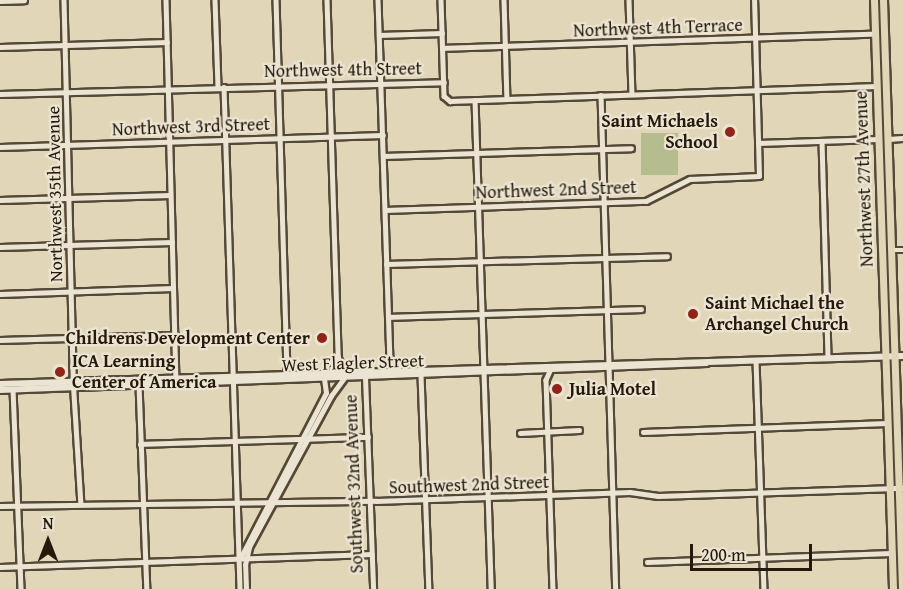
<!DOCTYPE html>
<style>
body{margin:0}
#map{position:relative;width:903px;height:589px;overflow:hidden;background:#e2d6b9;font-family:"Gentium Book Plus",serif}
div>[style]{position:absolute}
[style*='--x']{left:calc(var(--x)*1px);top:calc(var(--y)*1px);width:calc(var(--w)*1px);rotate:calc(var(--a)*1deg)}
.green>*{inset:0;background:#b5bd8e;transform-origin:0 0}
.roads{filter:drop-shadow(2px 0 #544836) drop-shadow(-2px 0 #544836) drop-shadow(0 2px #544836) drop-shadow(0 -2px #544836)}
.minor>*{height:4.5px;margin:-2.25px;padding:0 2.25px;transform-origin:2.25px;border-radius:2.25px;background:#ece4d2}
.tertiary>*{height:5px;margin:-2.5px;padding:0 2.5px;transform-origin:2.5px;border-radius:2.5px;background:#ece4d2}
.secondary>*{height:6px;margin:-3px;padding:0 3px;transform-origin:3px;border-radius:3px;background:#ece4d2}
.trunk>*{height:7px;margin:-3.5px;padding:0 3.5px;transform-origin:3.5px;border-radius:3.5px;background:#e2d6b9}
.dots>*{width:16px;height:16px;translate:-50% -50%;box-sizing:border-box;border:3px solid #ece4d2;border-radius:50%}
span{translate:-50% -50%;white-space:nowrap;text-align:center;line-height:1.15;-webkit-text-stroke:4.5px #ece4d2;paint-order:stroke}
.street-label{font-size:18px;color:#24190b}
.poi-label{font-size:18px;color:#24190b;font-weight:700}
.right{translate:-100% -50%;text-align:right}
.left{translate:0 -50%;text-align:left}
.north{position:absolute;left:18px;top:511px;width:60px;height:60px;-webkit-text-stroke:4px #ece4d2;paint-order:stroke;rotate:0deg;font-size:16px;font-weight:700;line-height:24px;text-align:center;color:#24190b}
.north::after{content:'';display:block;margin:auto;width:21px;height:27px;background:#24190b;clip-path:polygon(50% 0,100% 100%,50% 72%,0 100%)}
.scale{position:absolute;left:690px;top:544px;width:122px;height:27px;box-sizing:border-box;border:3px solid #24190b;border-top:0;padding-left:8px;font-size:18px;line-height:21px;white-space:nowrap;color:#24190b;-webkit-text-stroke:4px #ece4d2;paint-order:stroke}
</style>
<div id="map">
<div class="green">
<i style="left:641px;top:133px;width:37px;height:42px"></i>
</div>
<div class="roads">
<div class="minor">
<i style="--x:64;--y:0;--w:378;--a:88.6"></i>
<i style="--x:73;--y:378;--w:126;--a:86.4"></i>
<i style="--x:166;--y:0;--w:378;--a:88.5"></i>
<i style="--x:215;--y:0;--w:87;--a:88"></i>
<i style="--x:276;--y:0;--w:374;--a:88.3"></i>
<i style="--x:327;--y:0;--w:357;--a:88.2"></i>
<i style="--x:338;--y:357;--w:16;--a:68"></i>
<i style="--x:378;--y:0;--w:370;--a:88.1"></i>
<i style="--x:441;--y:0;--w:96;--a:88.2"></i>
<i style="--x:444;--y:96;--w:8;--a:40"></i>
<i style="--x:450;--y:101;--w:427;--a:-2"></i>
<i style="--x:504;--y:0;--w:99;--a:88.3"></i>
<i style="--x:629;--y:0;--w:94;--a:88.2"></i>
<i style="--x:0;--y:1;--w:24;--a:-2"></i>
<i style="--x:379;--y:35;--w:63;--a:-1.8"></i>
<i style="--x:0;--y:47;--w:167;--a:-1.7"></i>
<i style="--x:442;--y:48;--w:433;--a:-1.9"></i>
<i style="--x:224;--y:87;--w:502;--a:88.17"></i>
<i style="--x:0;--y:94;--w:444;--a:-1.5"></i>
<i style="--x:601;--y:95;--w:494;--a:88.3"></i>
<i style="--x:475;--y:100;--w:489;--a:88.1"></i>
<i style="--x:887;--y:139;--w:16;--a:-4"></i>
<i style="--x:822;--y:141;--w:217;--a:88.4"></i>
<i style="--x:758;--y:143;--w:120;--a:-1.9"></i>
<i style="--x:0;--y:147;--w:383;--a:-1.8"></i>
<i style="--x:383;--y:156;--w:248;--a:-1.8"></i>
<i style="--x:0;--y:200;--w:170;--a:-1.7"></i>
<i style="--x:385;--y:210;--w:261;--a:-2"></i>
<i style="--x:646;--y:201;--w:49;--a:-26.6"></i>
<i style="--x:690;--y:179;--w:69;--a:-2.5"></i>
<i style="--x:759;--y:176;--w:176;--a:-91.6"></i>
<i style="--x:0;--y:247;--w:172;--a:-1.7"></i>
<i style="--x:891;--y:250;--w:12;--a:0"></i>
<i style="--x:386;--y:264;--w:281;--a:-1.6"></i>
<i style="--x:0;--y:294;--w:173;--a:-2"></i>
<i style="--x:388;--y:317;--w:253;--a:-1.8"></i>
<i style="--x:0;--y:340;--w:175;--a:-1.6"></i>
<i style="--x:756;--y:361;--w:228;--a:88"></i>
<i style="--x:550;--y:371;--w:10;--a:114"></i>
<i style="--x:546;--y:380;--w:209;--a:88.1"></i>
<i style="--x:332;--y:372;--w:16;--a:-68"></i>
<i style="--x:421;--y:375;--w:214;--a:87.9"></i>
<i style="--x:139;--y:385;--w:204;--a:87.8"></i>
<i style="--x:13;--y:389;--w:200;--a:87.7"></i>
<i style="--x:643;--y:432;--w:244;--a:-2.1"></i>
<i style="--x:520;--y:433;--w:59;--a:-2.9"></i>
<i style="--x:140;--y:444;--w:228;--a:-1.8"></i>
<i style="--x:0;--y:506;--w:376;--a:-0.8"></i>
<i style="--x:376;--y:501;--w:254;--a:-2"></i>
<i style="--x:630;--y:492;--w:28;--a:8"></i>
<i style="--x:658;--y:496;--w:245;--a:-1.9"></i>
<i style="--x:242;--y:555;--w:182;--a:-62.6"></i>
<i style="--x:326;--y:393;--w:14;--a:-98"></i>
<i style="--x:647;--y:562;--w:244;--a:-2.1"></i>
<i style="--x:0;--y:567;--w:372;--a:-2"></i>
<i style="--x:246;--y:589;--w:24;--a:-92"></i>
<i style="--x:245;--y:565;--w:18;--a:-77"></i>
<i style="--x:249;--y:547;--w:172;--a:-61.5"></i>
<i style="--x:331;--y:396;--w:22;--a:-54"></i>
</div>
<div class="tertiary">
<i style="--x:365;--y:377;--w:212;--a:87.8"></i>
</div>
<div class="secondary">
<i style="--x:0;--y:384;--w:903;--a:-1.78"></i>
<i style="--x:0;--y:390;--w:707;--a:-2.19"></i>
</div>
<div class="trunk">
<i style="--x:874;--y:0;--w:589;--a:88.15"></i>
<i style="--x:883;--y:0;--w:589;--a:88.15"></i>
</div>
</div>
<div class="dots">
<i style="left:730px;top:132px;background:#8f2418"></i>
<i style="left:693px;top:314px;background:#8f2418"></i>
<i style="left:322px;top:338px;background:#8f2418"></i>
<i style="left:60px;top:372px;background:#8f2418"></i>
<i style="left:557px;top:389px;background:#8f2418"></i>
</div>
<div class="street-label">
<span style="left:658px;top:28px;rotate:-2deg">Northwest 4th Terrace</span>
<span style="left:343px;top:70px;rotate:-1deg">Northwest 4th Street</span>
<span style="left:191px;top:127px;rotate:-2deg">Northwest 3rd Street</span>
<span style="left:864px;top:179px;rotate:-92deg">Northwest 27th Avenue</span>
<span style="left:556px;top:190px;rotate:-2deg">Northwest 2nd Street</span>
<span style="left:55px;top:194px;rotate:-91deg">Northwest 35th Avenue</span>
<span style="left:353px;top:363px;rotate:-2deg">West Flagler Street</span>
<span style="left:354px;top:484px;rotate:-92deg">Southwest 32nd Avenue</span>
<span style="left:469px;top:485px;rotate:-2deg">Southwest 2nd Street</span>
</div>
<div class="poi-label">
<span class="right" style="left:718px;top:132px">Saint Michaels<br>School</span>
<span class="left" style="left:705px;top:314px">Saint Michael the<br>Archangel Church</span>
<span class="right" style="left:310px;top:338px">Childrens Development Center</span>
<span class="left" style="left:72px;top:372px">ICA Learning<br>Center of America</span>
<span class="left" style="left:569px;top:389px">Julia Motel</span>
</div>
<div class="north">N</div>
<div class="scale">200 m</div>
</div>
